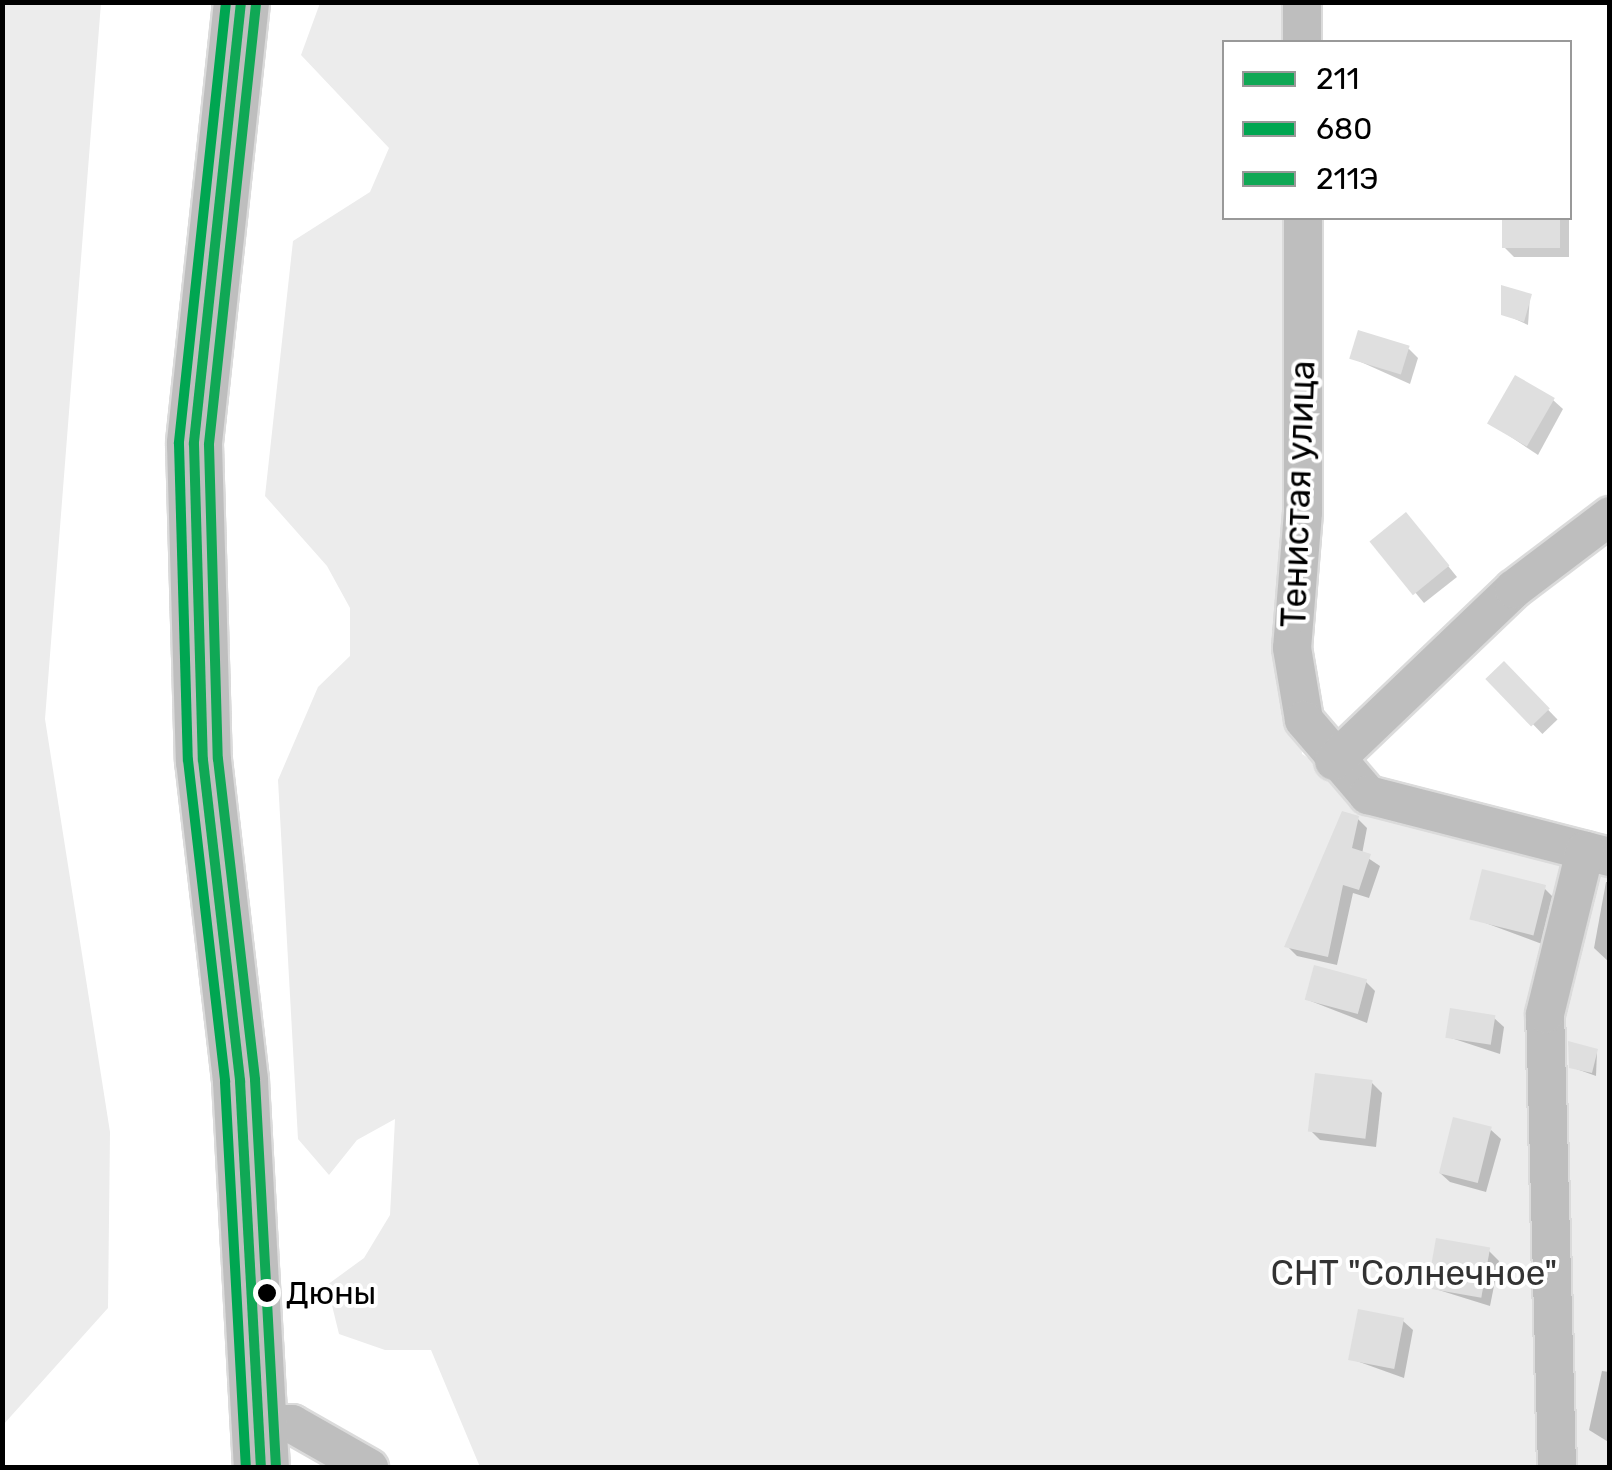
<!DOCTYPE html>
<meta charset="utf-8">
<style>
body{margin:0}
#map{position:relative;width:1612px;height:1470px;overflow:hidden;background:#fff;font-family:Rubik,sans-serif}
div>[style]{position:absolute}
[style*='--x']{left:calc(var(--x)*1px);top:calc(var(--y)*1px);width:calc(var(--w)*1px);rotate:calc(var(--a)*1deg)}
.green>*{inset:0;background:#ececec}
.shadow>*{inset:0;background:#0003;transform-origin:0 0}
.building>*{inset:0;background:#dfdfdf;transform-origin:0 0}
.roads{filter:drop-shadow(2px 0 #dbdbdb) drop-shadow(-2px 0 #dbdbdb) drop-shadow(0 2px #dbdbdb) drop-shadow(0 -2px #dbdbdb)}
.street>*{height:38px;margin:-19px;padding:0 19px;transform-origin:19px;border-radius:19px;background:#bebebe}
.primary>*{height:55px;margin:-27.5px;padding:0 27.5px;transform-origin:27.5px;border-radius:27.5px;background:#bebebe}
.bus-1>*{height:10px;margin:-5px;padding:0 5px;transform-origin:5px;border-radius:5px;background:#10a855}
.bus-2>*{height:10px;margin:-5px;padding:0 5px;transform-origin:5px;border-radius:5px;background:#00a651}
.bus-3>*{height:10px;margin:-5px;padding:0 5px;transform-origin:5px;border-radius:5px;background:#10a855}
.dots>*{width:28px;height:28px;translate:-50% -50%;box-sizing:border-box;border:5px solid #fff;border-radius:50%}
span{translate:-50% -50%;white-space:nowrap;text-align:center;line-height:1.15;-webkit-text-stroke:8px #fff;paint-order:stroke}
.bus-label{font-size:32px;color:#000}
.left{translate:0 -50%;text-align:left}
.street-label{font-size:35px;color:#000}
.park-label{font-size:35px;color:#333}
.frame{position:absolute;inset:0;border:5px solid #000;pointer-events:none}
.legend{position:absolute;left:1222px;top:40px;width:350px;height:180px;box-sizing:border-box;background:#fff;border:2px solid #999;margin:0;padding:12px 18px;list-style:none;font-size:30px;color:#000}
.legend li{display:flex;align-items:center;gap:20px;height:50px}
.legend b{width:50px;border:2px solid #999}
</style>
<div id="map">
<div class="green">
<i style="clip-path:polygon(3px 2px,101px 3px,45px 719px,110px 1132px,108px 1308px,3px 1425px)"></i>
<i style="clip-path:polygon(320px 3px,1302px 3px,1302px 42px,1224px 42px,1224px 218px,1303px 218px,1292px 648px,1302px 754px,1368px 795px,1609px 858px,1609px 1467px,480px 1467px,431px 1350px,385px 1350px,339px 1334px,327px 1285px,364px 1258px,390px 1215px,395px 1119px,357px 1140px,329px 1175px,298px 1139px,278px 780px,318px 687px,350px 656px,350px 608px,327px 566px,265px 496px,293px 241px,370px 192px,389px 148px,301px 55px)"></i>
</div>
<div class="shadow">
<i style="clip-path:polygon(1504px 218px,1569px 218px,1569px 257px,1514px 257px,1504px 247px)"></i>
<i style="clip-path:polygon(1530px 296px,1528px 325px,1504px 314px)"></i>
<i style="clip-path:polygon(1409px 349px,1418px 358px,1410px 384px,1352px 358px)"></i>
<i style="clip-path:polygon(1553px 400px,1563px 409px,1538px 455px,1490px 423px)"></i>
<i style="clip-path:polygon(1415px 525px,1457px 577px,1424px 603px,1373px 542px)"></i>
<i style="left:1504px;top:664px;width:77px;height:21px;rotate:46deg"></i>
<i style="clip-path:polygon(1357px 818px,1367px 828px,1362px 854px,1380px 866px,1369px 898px,1353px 893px,1337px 965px,1297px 956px,1287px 946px)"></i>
<i style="clip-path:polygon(1606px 882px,1610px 882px,1610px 963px,1594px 948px)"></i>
<i style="clip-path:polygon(1544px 888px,1554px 898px,1542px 944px,1472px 918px)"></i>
<i style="clip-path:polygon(1365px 981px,1375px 991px,1367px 1023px,1308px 1000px)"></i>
<i style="clip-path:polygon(1494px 1018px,1504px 1027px,1500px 1054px,1448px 1037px)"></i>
<i style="clip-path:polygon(1597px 1051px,1596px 1076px,1571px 1067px)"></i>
<i style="clip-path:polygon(1372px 1083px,1382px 1093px,1376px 1147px,1320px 1140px,1310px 1130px)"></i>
<i style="clip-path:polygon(1491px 1130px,1501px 1139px,1486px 1192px,1450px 1182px,1440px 1173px)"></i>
<i style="clip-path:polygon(1489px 1251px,1499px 1261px,1490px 1306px,1429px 1287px)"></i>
<i style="clip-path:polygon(1403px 1321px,1413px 1330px,1404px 1378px,1351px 1359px)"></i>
<i style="clip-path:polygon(1602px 1371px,1610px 1372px,1610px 1443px,1589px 1430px)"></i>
</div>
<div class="building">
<i style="left:1502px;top:218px;width:58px;height:30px"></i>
<i style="clip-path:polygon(1501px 285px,1532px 294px,1524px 322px,1501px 315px)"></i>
<i style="left:1358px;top:330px;width:54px;height:30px;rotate:17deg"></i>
<i style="left:1515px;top:375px;width:46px;height:56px;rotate:30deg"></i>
<i style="left:1406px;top:512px;width:69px;height:47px;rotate:51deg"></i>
<i style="left:1504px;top:661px;width:66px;height:26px;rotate:46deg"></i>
<i style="clip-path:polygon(1342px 811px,1359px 816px,1352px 848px,1371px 854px,1359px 890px,1343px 885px,1328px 957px,1284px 947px)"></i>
<i style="left:1482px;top:869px;width:66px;height:52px;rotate:14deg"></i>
<i style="left:1314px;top:965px;width:55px;height:36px;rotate:15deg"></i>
<i style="left:1450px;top:1008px;width:46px;height:30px;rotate:9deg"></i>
<i style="clip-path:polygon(1568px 1041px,1598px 1049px,1592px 1073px,1569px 1068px)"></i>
<i style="left:1315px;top:1073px;width:58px;height:59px;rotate:7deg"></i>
<i style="left:1453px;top:1117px;width:40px;height:58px;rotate:14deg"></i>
<i style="left:1436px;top:1238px;width:55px;height:51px;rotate:10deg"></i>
<i style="left:1358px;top:1309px;width:47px;height:52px;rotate:11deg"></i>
</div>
<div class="roads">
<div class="street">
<i style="--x:1302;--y:2;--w:40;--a:90"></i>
<i style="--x:1303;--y:218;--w:294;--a:90"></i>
<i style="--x:1303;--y:512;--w:136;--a:94.6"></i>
<i style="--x:1292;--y:648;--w:73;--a:80.5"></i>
<i style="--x:1304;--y:720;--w:99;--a:49.5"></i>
<i style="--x:1368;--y:795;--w:250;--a:14.4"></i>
<i style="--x:1334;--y:761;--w:249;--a:-43.7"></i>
<i style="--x:1514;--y:589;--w:121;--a:-37.2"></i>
<i style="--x:260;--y:1424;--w:32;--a:0"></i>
<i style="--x:292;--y:1424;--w:89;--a:29.7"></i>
<i style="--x:1557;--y:1468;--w:454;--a:-91.5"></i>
<i style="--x:1545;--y:1014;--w:168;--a:-76.2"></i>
</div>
<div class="primary">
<i style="--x:241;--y:2;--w:444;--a:96.1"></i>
<i style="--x:194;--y:444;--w:316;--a:88.4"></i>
<i style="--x:203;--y:760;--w:323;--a:83.4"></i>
<i style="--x:240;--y:1081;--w:388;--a:86.9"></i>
</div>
</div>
<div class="bus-1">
<i style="--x:241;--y:2;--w:444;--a:96.1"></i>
<i style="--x:194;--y:444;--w:316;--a:88.4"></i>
<i style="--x:203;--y:760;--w:323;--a:83.4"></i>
<i style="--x:240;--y:1081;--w:388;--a:86.9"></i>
</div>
<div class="bus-2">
<i style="--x:226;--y:2;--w:444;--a:96.1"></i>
<i style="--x:179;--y:444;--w:316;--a:88.4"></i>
<i style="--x:188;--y:760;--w:324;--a:83.4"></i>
<i style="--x:225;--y:1082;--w:387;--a:86.9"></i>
</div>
<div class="bus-3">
<i style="--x:256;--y:4;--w:443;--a:96.1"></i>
<i style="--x:209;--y:445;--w:314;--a:88.4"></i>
<i style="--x:218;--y:759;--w:323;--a:83.4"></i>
<i style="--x:255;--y:1080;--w:388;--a:86.9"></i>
</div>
<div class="dots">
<i style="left:267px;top:1293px;background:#000"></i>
</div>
<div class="bus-label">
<span class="left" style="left:286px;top:1293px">Дюны</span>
</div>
<div class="street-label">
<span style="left:1298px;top:494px;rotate:-88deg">Тенистая улица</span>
</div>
<div class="park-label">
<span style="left:1414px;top:1273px">СНТ "Солнечное"</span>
</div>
<div class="frame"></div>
<ul class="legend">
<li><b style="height:12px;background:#10a855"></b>211</li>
<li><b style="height:12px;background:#00a651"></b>680</li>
<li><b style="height:12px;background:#10a855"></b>211Э</li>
</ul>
</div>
